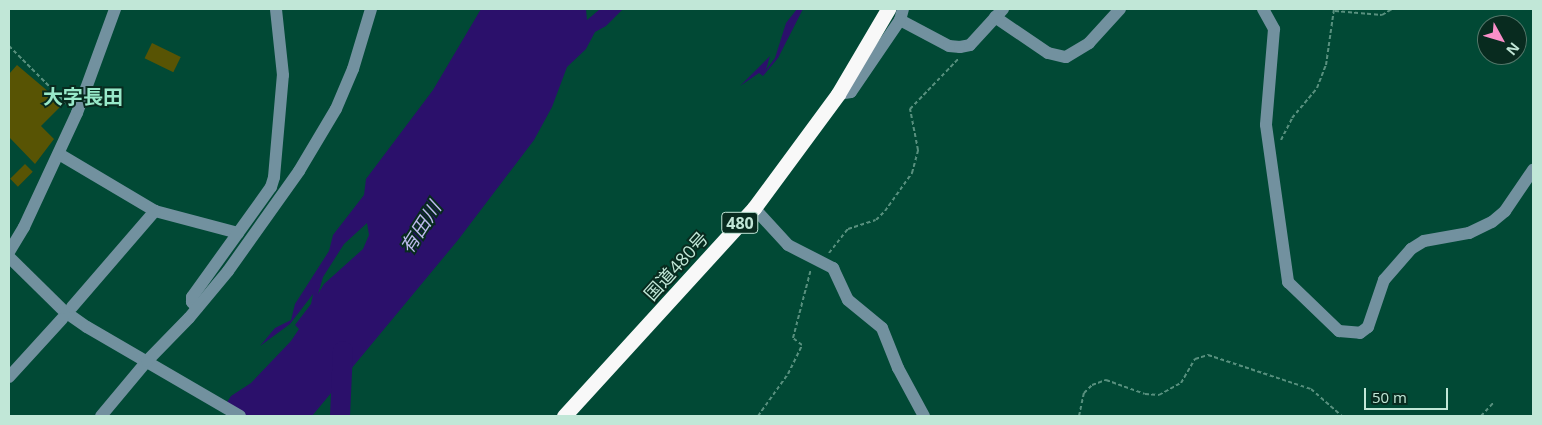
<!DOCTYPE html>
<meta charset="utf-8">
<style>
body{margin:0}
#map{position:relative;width:1542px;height:425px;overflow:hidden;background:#014935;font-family:"Open Sans","Noto Sans JP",sans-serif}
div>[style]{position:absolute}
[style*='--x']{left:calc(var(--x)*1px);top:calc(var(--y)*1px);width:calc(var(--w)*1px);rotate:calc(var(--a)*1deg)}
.water>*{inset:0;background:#2b106b}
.river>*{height:20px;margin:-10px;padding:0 10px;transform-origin:10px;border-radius:10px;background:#2b106b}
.building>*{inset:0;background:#585404;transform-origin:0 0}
.path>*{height:2px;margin-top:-1px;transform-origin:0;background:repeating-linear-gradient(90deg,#58907e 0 4px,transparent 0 6.5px)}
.minor>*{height:12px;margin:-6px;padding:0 6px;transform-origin:6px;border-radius:6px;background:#72919f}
.highway>*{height:15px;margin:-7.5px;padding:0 7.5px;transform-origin:7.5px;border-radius:7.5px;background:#f8f8f8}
span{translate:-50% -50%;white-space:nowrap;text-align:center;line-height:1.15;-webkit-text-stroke:4px #082b1f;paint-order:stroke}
.shield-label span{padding:1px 4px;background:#082b1f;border:1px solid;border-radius:4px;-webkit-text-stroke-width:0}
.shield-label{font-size:16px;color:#c1e7d7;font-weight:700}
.street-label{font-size:18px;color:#c1e7d7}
.water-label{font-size:19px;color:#bdbaec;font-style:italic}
.quarter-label{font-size:20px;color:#98e9c9;font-weight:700}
.frame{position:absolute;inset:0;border:10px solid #c1e7d7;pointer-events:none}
.north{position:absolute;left:1477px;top:15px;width:50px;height:50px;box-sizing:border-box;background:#082b1f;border:1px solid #527669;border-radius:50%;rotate:129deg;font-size:14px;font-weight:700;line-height:20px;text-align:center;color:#c1e7d7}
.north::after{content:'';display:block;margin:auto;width:18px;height:22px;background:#f98fc9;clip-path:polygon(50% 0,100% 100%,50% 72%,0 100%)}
.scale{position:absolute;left:1364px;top:388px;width:84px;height:22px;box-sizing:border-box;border:2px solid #c1e7d7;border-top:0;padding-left:6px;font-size:15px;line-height:18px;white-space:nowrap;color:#c1e7d7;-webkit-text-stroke:4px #082b1f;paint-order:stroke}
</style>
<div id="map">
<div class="water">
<i style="clip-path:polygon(evenodd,481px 9px,586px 9px,587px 20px,600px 9px,623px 9px,606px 26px,595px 32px,586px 49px,567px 67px,552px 107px,534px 140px,458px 240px,312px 416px,239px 416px,224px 407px,231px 396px,251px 383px,291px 341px,299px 329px,295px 325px,311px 304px,313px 294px,290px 324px,260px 346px,275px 328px,291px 320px,295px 304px,329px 251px,333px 235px,364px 195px,366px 179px,433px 90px,481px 9px,367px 223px,369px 235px,363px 249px,324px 284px,318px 294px,323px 277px,344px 244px,367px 223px)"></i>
<i style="clip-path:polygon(797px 9px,803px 9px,778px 58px,763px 76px,759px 73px,740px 86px,770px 56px,766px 70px,775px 58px,786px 23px)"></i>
</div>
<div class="river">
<i style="--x:340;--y:416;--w:65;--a:-87.4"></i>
</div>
<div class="building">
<i style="left:152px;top:43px;width:32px;height:17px;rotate:26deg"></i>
<i style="clip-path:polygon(17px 65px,63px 104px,41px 126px,54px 139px,35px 164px,9px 137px,9px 74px)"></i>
<i style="left:25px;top:164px;width:11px;height:21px;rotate:45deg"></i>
</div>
<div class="path">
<i style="--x:1335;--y:11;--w:47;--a:4.9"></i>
<i style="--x:1382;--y:15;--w:12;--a:-31"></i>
<i style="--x:9;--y:46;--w:82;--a:45"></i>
<i style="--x:1281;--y:140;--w:25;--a:-63"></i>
<i style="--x:1292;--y:118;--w:39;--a:-50"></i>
<i style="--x:1317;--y:88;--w:25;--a:-69"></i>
<i style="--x:1326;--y:65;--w:57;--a:-81.9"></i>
<i style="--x:829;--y:253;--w:31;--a:-52"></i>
<i style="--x:848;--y:229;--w:29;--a:-18"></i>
<i style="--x:876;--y:220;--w:13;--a:-45"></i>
<i style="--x:885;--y:211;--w:47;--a:-54.6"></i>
<i style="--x:912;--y:173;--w:24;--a:-75"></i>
<i style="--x:918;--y:150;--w:42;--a:-101"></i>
<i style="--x:910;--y:109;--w:71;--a:-46.1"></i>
<i style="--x:758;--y:416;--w:52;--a:-54.5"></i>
<i style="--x:788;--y:374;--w:32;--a:-64"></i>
<i style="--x:802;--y:345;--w:11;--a:-142"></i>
<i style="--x:793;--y:338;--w:71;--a:-75.4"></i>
<i style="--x:1079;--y:416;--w:24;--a:-78"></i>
<i style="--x:1084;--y:393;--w:11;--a:-45"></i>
<i style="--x:1092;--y:385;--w:15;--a:-20"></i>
<i style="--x:1106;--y:380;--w:41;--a:19.7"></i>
<i style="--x:1145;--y:394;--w:14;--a:4"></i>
<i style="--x:1159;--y:395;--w:25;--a:-29"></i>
<i style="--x:1181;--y:383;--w:28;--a:-60"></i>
<i style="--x:1195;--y:359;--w:14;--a:-17"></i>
<i style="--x:1208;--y:355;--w:108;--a:18.3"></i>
<i style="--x:1311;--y:389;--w:41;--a:41.1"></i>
<i style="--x:1481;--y:416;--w:19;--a:-47"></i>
</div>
<div class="minor">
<i style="--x:903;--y:9;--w:11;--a:105"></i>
<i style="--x:900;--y:20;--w:55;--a:28"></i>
<i style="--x:949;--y:46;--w:11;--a:5"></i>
<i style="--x:960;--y:47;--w:10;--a:-11"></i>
<i style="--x:970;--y:45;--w:49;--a:-47.5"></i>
<i style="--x:1263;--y:9;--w:23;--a:61"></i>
<i style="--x:1274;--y:29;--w:96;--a:94.8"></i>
<i style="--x:1266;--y:125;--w:159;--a:82"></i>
<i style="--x:1288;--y:282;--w:71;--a:43.9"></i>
<i style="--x:1339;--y:331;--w:21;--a:5"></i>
<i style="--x:1360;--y:333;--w:10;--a:-37"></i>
<i style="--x:1368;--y:327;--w:50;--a:-71.2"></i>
<i style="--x:1384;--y:280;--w:41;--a:-48.9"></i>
<i style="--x:1411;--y:249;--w:15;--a:-32"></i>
<i style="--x:1424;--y:241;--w:46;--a:-10.1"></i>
<i style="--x:1469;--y:233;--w:25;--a:-26"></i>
<i style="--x:1492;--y:222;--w:17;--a:-40"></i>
<i style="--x:1505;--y:211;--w:50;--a:-55.7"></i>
<i style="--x:995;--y:17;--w:64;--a:34.2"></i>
<i style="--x:1048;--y:53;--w:18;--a:13"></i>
<i style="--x:1066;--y:57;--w:27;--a:-31"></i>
<i style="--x:1089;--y:43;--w:46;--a:-47.6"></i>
<i style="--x:838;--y:94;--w:13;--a:-9"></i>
<i style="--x:851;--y:92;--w:87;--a:-55.8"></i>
<i style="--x:59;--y:154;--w:112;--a:30.7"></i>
<i style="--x:155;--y:211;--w:86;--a:14.8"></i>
<i style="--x:754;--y:208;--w:50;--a:47.4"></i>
<i style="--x:788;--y:245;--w:51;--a:27.1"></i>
<i style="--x:833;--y:268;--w:35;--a:65"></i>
<i style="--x:848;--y:300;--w:44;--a:39.5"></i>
<i style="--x:882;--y:328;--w:43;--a:68.2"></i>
<i style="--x:898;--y:368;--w:55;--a:61.6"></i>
<i style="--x:9;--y:252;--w:29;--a:-59"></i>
<i style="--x:24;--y:227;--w:126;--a:-65.1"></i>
<i style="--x:77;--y:113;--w:111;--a:-69.9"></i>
<i style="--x:9;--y:257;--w:77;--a:44.5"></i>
<i style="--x:64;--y:311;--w:28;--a:35"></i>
<i style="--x:87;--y:327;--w:177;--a:30.2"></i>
<i style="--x:72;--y:307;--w:127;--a:-49.2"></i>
<i style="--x:197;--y:308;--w:8;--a:-130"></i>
<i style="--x:192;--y:302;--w:5;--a:-90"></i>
<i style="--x:192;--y:297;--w:135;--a:-54.3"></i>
<i style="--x:271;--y:187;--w:10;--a:-73"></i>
<i style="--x:274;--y:177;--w:102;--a:-85"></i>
<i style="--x:283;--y:75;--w:66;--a:-96.1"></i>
<i style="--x:9;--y:377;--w:79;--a:-47.6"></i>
<i style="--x:101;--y:416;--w:72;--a:-50.1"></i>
<i style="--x:147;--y:361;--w:60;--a:-45.7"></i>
<i style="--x:189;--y:318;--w:61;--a:-50.3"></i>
<i style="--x:228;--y:271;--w:123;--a:-54.6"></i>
<i style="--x:299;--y:171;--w:72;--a:-59.2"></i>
<i style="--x:336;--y:109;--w:43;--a:-67"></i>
<i style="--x:353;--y:69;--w:63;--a:-73.3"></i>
</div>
<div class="highway">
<i style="--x:564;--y:416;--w:282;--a:-47.6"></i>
<i style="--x:754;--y:208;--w:142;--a:-53.6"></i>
<i style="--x:838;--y:94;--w:99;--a:-59.5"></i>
</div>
<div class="shield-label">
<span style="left:740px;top:223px">480</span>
</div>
<div class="street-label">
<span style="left:676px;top:266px;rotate:-48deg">国道480号</span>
</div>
<div class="water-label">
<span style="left:421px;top:228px;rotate:-57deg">有田川</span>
</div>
<div class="quarter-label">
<span style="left:83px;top:96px">大字長田</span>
</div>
<div class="frame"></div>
<div class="north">N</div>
<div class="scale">50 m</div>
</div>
